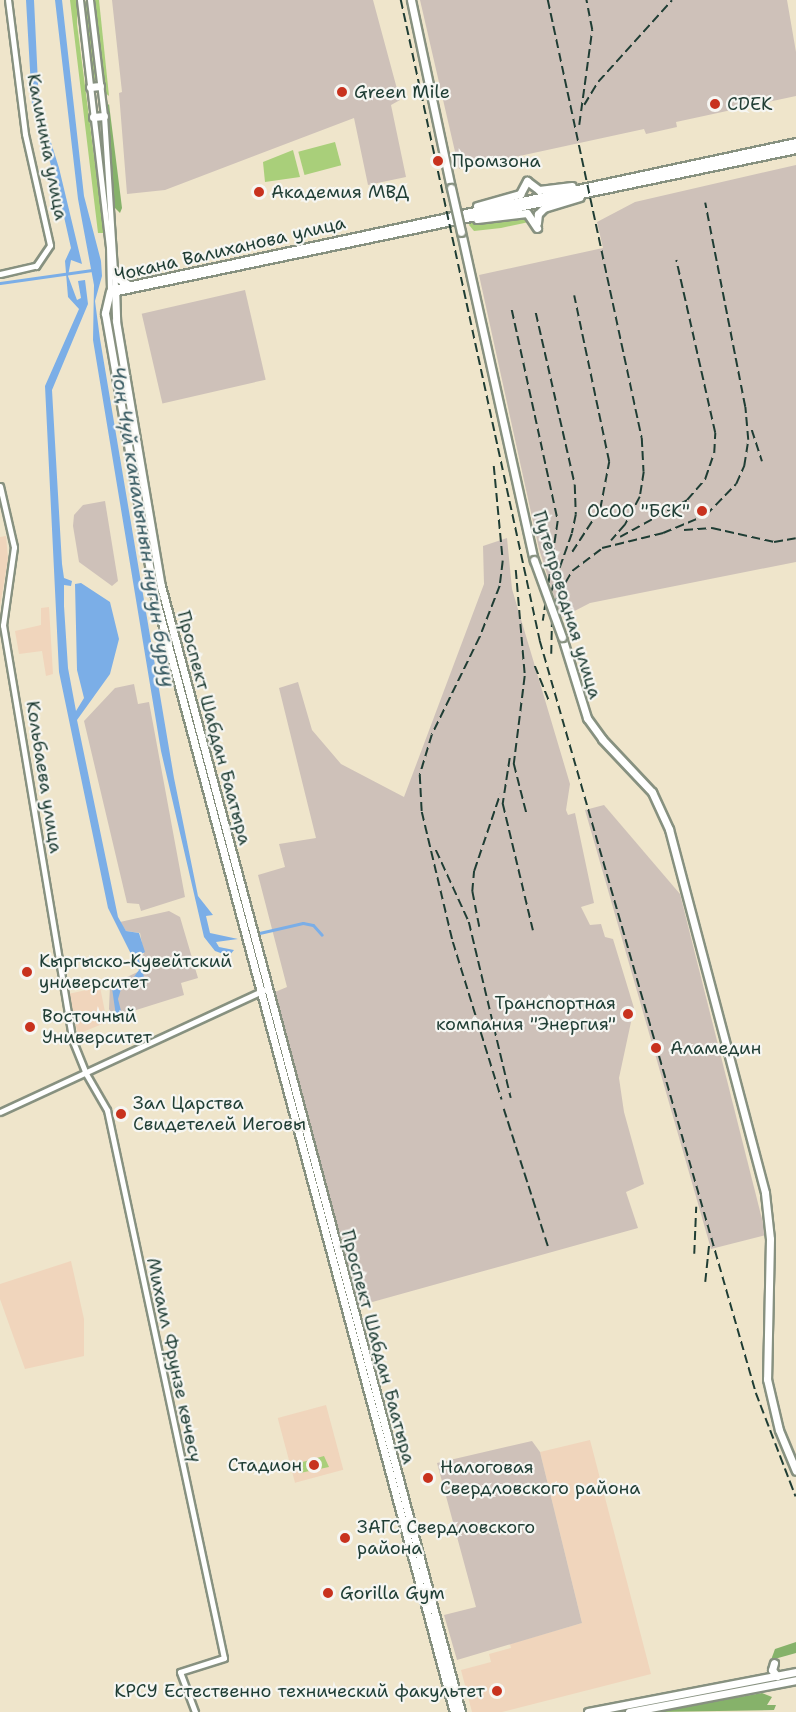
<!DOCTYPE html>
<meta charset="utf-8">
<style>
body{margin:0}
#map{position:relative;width:796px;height:1712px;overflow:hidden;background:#efe5cb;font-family:"Shantell Sans",sans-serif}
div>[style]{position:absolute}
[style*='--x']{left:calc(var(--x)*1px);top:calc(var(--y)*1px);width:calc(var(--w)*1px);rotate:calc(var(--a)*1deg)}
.built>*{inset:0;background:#f0d5bc;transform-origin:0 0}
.industrial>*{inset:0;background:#cec1b9;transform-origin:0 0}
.green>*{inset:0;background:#a9cf7a;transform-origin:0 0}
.forest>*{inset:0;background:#86b26a}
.water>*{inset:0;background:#7baee7}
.canal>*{height:3px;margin:-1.5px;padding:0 1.5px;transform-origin:1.5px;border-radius:1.5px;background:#7baee7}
.roads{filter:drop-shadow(2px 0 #879180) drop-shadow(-2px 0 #879180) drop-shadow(0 2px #879180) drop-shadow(0 -2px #879180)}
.secondary>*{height:5px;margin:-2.5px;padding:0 2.5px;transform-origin:2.5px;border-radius:2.5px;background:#fff}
.primary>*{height:7px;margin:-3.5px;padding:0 3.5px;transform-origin:3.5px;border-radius:3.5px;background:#fff}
.rail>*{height:1.5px;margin-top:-0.75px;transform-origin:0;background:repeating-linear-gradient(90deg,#1f3d34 0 9px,transparent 0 13.5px)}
.bridges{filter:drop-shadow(2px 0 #879180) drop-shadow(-2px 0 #879180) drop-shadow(0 2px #879180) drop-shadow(0 -2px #879180)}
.primary-bridge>*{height:7px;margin:-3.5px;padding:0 3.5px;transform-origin:3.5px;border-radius:3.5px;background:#fff}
.dots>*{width:16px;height:16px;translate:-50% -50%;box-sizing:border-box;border:3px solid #f6f6f2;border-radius:50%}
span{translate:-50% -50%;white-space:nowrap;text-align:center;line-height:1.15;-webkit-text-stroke:4.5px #f6f6f2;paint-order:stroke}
.poi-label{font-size:18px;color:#1f3d34}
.left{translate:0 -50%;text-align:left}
.right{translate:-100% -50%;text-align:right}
.street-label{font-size:18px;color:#1f3d34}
.water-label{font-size:20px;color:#365961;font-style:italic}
</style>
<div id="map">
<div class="built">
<i style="clip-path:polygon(6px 536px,8px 559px,0 606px,0 537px)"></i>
<i style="clip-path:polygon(49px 607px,53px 674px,46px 676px,42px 651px,19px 654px,15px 631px,41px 625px,41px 608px)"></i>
<i style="clip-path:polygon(100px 987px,107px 1022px,78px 1034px,68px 994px)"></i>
<i style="clip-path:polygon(71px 1261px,84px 1319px,84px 1356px,25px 1369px,0 1299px,0 1284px)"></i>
<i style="left:326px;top:1405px;width:67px;height:50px;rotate:75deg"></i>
<i style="clip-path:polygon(590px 1440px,651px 1674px,502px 1712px,472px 1712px,461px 1670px,491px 1662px,489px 1654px,511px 1648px,510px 1644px,582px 1623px,540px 1452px)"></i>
</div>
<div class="industrial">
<i style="clip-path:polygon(112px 0,373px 0,400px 100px,391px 105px,406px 177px,368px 185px,354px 118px,165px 190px,127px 194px,119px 93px,122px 92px)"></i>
<i style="clip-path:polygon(420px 0,787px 0,796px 52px,796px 96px,676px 122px,677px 127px,646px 134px,644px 129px,459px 169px)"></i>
<i style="clip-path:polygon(796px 165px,796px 562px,590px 603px,561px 618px,539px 549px,479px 275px,603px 248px,597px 222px,635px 202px)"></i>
<i style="left:245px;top:290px;width:92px;height:106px;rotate:77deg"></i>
<i style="clip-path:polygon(105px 501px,118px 581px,112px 586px,79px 562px,73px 526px,74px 515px,83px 505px)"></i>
<i style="clip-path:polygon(507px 538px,512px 589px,570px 784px,566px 810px,568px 815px,575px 813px,594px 903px,581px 907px,590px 925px,601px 924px,605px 937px,613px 939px,634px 1008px,619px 1078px,624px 1112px,644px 1184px,626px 1192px,638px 1228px,358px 1306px,275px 992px,287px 987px,258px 875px,285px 867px,279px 844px,316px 838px,279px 688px,298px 682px,312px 730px,341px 764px,404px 797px,484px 584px,483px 546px)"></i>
<i style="clip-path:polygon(134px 684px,138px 704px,149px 702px,185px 897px,141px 911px,139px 904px,127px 903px,84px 721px,115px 688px)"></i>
<i style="clip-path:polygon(604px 805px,680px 894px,766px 1235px,711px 1249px,585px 810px)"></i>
<i style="clip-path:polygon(169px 911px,180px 917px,198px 978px,181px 983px,184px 995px,133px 1011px,134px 1016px,115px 1023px,109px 1009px,110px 985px,144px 969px,138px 956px,144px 954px,140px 933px,126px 931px,120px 922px)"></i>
<i style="clip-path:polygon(532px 1441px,540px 1452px,582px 1623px,457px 1660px,444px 1615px,476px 1607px,437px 1463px)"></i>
</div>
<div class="green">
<i style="clip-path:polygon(70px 0,78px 0,77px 24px,104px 233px,98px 233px)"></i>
<i style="clip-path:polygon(92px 0,99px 0,109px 96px,103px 91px)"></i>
<i style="clip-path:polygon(88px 1px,97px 79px,93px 82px,82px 2px)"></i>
<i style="left:335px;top:142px;width:24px;height:38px;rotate:75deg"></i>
<i style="clip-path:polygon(293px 150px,300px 177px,265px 182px,263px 162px)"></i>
<i style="clip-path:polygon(526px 215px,529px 222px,501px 228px,474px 231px,469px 225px,471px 221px)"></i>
<i style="clip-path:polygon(324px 1456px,329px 1467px,300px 1473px,299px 1463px)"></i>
</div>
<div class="forest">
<i style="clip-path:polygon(109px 104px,122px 208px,120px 213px,115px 208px,105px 108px)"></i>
<i style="clip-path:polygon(796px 1642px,796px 1653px,771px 1660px,775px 1649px)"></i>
<i style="clip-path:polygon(762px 1693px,772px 1697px,767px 1705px,776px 1705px,774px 1710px,657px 1712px)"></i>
</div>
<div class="water">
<i style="clip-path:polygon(26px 0,34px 0,39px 104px,59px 168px,82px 264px,71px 260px,68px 276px,77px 300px,81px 298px,78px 281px,85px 280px,88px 304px,52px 390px,62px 564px,64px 578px,72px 581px,71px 586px,64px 585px,64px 606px,68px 668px,76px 711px,84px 698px,77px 670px,75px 584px,81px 583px,110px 602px,119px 639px,110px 674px,77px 720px,118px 917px,126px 931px,139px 933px,145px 952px,138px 956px,144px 977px,121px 989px,118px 999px,122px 1015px,116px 1016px,112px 988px,133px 978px,139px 970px,108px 908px,59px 672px,45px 386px,79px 309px,68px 297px,65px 261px,71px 248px,56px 181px,32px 105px)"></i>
<i style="clip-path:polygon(55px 0,62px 0,84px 196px,101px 261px,102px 276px,95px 301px,100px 339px,174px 778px,198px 896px,213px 915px,206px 916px,210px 933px,238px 939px,216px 942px,219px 947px,234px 950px,229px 956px,215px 951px,204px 937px,161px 751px,93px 340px,94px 285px,78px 199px)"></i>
</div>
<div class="canal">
<i style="--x:0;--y:283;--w:93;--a:-8"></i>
<i style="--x:255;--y:934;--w:49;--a:-12.9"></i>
<i style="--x:303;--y:923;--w:10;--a:11"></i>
<i style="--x:313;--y:925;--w:13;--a:48"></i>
</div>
<div class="roads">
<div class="secondary">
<i style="--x:80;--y:0;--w:248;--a:83.3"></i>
<i style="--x:109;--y:246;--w:45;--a:88.7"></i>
<i style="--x:90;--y:0;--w:117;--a:83.1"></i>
<i style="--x:104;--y:116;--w:171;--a:86.3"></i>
<i style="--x:0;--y:274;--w:37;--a:-13"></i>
<i style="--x:36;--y:266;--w:25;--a:-56"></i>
<i style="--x:50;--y:245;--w:114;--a:-102.7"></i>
<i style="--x:25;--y:134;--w:135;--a:-97.2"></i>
<i style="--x:0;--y:486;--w:63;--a:77.1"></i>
<i style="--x:14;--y:547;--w:79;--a:98"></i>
<i style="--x:3;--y:625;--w:420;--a:80.5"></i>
<i style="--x:72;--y:1039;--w:35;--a:68"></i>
<i style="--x:85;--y:1072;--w:44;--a:59.9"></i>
<i style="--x:107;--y:1110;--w:560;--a:77.95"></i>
<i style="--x:224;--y:1658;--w:46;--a:162.3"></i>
<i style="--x:180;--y:1672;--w:43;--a:69.4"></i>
<i style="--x:0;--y:1112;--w:291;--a:-24.8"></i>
</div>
<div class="primary">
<i style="--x:411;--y:0;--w:192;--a:78"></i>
<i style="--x:90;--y:87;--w:10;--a:-6"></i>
<i style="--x:93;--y:117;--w:11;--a:-5"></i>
<i style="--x:527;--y:181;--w:15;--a:37"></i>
<i style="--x:539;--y:190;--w:33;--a:-7"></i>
<i style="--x:477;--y:206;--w:45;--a:-15.6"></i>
<i style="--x:520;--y:194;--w:15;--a:-62"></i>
<i style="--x:477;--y:219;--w:50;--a:-6.8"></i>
<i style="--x:527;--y:213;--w:18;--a:56"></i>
<i style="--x:537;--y:223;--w:9;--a:-84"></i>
<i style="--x:538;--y:214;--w:8;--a:-45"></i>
<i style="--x:544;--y:208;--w:37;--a:-17"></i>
<i style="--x:461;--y:232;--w:336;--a:77.5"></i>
<i style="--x:115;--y:277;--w:13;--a:29"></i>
<i style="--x:115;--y:287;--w:34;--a:88"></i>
<i style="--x:116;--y:321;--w:269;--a:80.4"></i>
<i style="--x:161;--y:586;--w:1165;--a:75.08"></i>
<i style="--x:113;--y:289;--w:699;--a:-12.15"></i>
<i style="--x:110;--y:291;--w:23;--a:103"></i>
<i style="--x:105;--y:313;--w:280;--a:80.1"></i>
<i style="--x:153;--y:589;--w:1163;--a:75"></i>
<i style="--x:112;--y:292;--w:699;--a:-11.81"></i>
<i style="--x:562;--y:637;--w:85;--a:72.8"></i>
<i style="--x:587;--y:718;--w:26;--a:54"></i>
<i style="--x:602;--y:739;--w:73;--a:46.7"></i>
<i style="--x:652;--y:792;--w:41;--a:65.3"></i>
<i style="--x:669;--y:829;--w:376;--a:75.2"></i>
<i style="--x:765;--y:1193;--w:46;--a:83.8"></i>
<i style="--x:770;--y:1239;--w:140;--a:91.2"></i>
<i style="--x:767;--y:1379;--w:52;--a:76.8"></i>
<i style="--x:779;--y:1430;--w:44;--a:67.5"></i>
<i style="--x:774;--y:1663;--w:7;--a:106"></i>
<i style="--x:772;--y:1670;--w:8;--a:50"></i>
<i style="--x:588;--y:1712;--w:212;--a:-10.9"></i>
<i style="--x:629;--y:1712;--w:170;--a:-10.8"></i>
</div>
</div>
<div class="rail">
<i style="--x:401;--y:0;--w:656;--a:77.76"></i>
<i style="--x:540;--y:641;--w:782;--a:73.97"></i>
<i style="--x:756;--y:1393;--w:111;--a:69"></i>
<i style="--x:548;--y:0;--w:448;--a:77.9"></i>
<i style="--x:642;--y:438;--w:34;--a:87"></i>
<i style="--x:644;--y:472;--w:25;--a:99"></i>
<i style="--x:640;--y:497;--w:32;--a:118"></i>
<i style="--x:625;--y:525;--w:21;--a:131"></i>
<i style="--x:584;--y:105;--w:27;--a:-59"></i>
<i style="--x:598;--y:82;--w:110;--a:-47.9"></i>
<i style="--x:579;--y:125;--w:96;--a:-82.2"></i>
<i style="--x:592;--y:30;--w:31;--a:-101"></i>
<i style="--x:512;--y:310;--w:216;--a:77.7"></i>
<i style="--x:558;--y:521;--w:101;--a:98.5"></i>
<i style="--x:536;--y:313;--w:176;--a:77.2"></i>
<i style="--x:575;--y:485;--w:30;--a:88"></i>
<i style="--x:576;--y:515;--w:19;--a:102"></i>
<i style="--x:572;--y:534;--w:63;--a:109.6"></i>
<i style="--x:752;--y:430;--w:33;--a:72"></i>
<i style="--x:494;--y:466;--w:95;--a:84.6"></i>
<i style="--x:503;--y:561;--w:25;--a:97"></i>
<i style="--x:500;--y:586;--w:55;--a:111.4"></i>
<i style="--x:480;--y:637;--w:109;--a:116.1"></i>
<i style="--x:432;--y:735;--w:42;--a:106.7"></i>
<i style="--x:420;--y:775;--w:37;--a:87"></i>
<i style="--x:422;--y:812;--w:134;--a:76.6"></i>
<i style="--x:453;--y:942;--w:165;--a:72.8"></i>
<i style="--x:684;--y:530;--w:28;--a:-4"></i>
<i style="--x:712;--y:528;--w:64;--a:12.7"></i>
<i style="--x:774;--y:542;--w:22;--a:-10"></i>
<i style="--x:620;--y:537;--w:77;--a:-28.9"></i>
<i style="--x:687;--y:500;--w:28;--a:-49"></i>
<i style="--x:705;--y:479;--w:28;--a:-71"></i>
<i style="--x:714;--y:453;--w:20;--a:-87"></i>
<i style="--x:715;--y:433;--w:177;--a:-102.7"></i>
<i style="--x:572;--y:552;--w:51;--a:-56.9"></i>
<i style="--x:600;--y:509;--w:48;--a:-79.2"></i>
<i style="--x:609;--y:462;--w:170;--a:-101.9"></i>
<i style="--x:516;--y:570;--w:106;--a:85.1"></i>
<i style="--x:525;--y:676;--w:89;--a:97.1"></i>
<i style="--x:514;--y:764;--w:53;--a:75.7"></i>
<i style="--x:551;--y:654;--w:48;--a:-88.8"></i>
<i style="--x:552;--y:606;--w:40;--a:-60.3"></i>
<i style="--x:572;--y:571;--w:38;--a:-37"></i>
<i style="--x:602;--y:548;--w:63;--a:-13.8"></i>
<i style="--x:663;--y:533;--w:47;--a:-22.7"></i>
<i style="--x:706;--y:515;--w:43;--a:-45.9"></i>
<i style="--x:736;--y:484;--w:20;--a:-66"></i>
<i style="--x:744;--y:466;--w:26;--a:-81"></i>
<i style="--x:748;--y:440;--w:33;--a:-95"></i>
<i style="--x:745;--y:407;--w:208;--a:-101.1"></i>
<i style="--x:535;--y:666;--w:38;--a:68"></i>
<i style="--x:510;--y:758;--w:47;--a:98.7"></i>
<i style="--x:503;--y:804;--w:130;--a:76.6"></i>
<i style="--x:436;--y:850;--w:79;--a:65.4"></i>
<i style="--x:469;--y:922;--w:181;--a:76.6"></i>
<i style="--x:479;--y:927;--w:36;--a:-101"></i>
<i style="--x:472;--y:892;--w:21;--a:-85"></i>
<i style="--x:474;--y:871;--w:81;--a:-71.3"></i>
<i style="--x:504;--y:1109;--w:144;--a:72.2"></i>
<i style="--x:694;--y:1254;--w:47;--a:-87.6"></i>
<i style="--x:705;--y:1282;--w:37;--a:-84"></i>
</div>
<div class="bridges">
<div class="primary-bridge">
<i style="--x:451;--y:188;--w:45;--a:77.2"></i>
<i style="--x:534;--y:560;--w:82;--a:70"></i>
</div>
</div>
<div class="dots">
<i style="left:342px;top:92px;background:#c8321e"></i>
<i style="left:715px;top:104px;background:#c8321e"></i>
<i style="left:438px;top:161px;background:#c8321e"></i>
<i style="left:259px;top:192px;background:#c8321e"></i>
<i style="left:702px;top:511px;background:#c8321e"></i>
<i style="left:27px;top:972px;background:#c8321e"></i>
<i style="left:628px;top:1014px;background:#c8321e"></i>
<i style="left:30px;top:1027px;background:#c8321e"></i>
<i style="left:656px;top:1048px;background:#c8321e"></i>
<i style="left:121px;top:1114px;background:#c8321e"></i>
<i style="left:314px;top:1465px;background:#c8321e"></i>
<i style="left:428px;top:1478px;background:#c8321e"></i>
<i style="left:345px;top:1538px;background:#c8321e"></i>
<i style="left:328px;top:1593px;background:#c8321e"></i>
<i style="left:497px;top:1691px;background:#c8321e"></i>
</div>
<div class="poi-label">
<span class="left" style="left:354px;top:92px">Green Mile</span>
<span class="left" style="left:727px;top:104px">CDEK</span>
<span class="left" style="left:452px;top:161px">Промзона</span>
<span class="left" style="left:271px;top:192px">Академия МВД</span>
<span class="right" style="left:690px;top:511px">ОсОО "БСК"</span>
<span class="left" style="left:39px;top:972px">Кыргыско-Кувейтский<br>университет</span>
<span class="right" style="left:616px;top:1014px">Транспортная<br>компания "Энергия"</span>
<span class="left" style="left:42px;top:1027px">Восточный<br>Университет</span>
<span class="left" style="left:670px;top:1048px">Аламедин</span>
<span class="left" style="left:133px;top:1114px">Зал Царства<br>Свидетелей Иеговы</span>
<span class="right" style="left:302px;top:1465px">Стадион</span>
<span class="left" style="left:440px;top:1478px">Налоговая<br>Свердловского района</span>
<span class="left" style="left:357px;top:1538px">ЗАГС Свердловского<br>района</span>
<span class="left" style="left:340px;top:1593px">Gorilla Gym</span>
<span class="right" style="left:485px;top:1691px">КРСУ Естественно технический факультет</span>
</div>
<div class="street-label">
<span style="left:47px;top:147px;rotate:79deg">Калинина улица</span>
<span style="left:230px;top:249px;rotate:-13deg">Чокана Валиханова улица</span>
<span style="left:567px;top:605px;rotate:73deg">Путепроводная улица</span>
<span style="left:214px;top:728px;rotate:75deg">Проспект Шабдан Баатыра</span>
<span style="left:44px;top:777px;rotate:81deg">Кольбаева улица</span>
<span style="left:378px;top:1347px;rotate:75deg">Проспект Шабдан Баатыра</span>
<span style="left:174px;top:1360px;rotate:78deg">Михаил Фрунзе көчөсү</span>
</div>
<div class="water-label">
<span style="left:143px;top:527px;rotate:81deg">Чоң Чүй каналынын нугун буруу</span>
</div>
</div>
